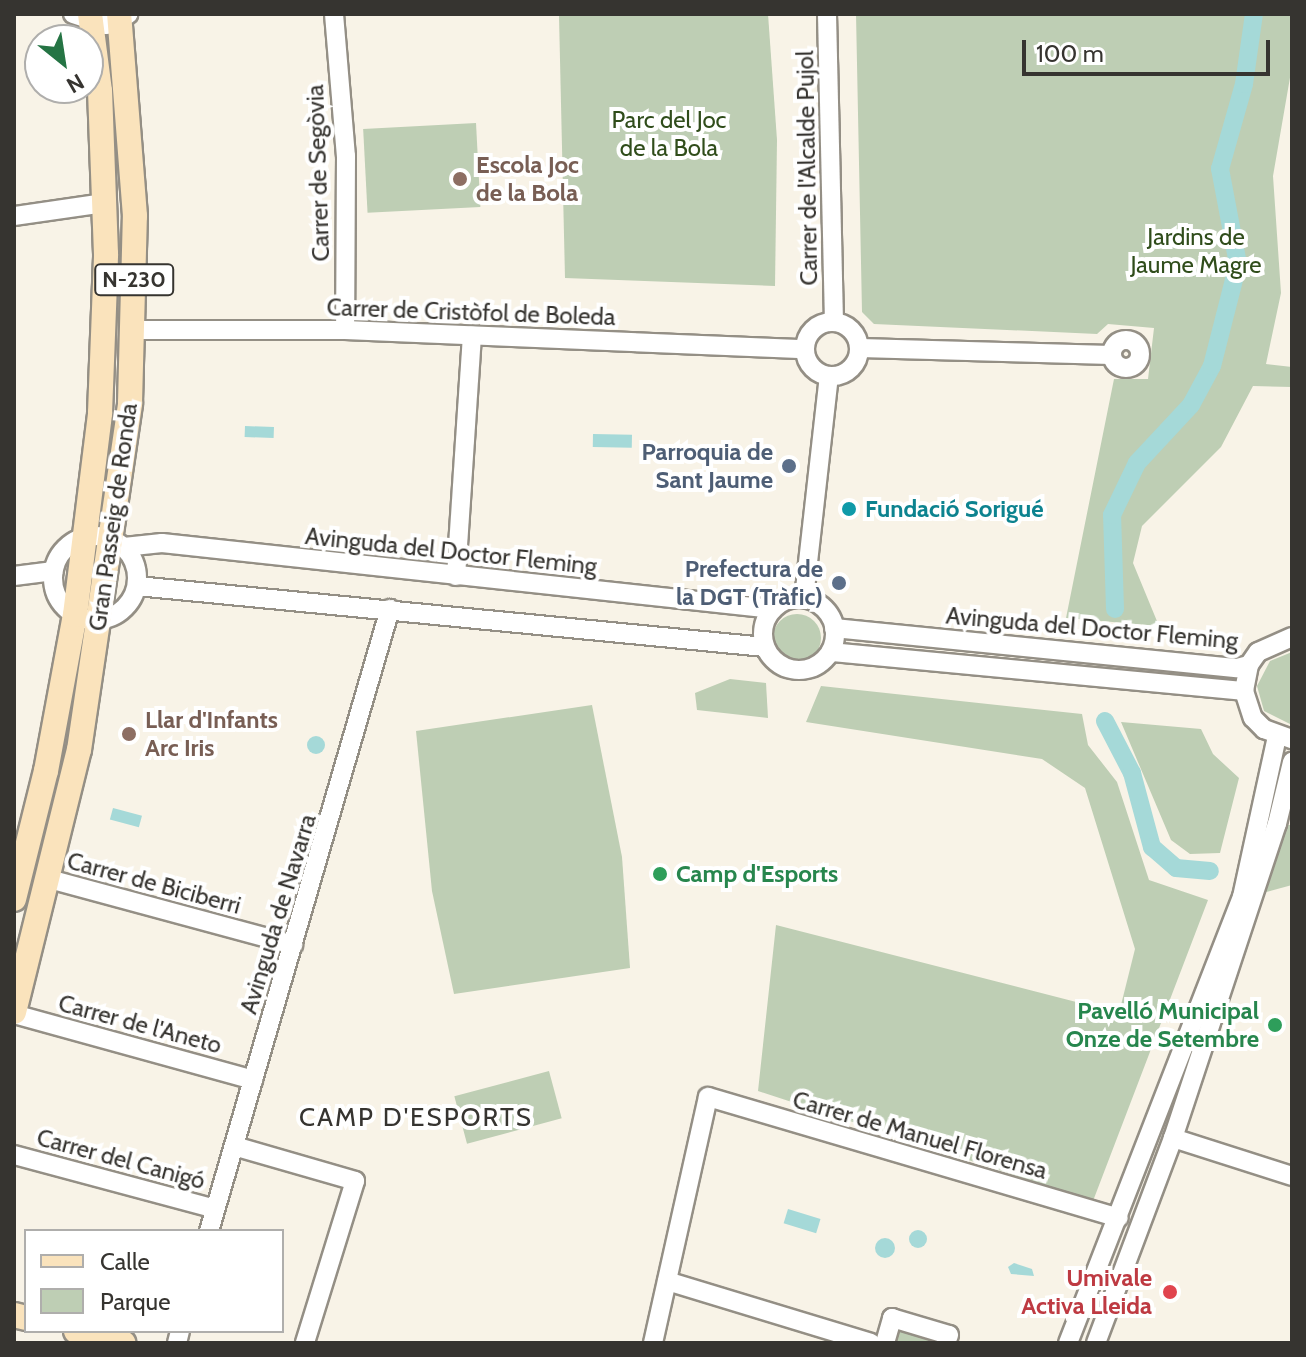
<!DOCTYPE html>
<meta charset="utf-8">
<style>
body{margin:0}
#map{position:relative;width:1306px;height:1357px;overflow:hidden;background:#f8f3e7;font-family:Cabin,sans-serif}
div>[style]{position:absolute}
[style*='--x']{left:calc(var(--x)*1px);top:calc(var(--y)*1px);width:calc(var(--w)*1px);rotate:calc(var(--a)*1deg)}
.green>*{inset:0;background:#beceb4;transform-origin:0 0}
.round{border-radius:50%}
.water>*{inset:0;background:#a5d9d8;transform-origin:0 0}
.canal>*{height:18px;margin:-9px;padding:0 9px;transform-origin:9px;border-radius:9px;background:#a5d9d8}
.roads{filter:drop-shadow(2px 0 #948f85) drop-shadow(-2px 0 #948f85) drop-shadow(0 2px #948f85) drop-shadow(0 -2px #948f85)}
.minor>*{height:18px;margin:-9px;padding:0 9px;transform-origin:9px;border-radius:9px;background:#fff}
.minor>.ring{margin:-9px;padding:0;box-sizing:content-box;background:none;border:18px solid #fff;border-radius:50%}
.major>*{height:24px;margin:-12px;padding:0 12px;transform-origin:12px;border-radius:12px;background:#fae3bc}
.dots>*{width:22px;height:22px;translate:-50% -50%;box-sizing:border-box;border:4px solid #fff;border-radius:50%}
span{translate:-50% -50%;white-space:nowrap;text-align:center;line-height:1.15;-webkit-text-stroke:8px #fff;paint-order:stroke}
.shield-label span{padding:2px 6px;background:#fff;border:2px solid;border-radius:6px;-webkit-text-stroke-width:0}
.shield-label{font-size:22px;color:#363430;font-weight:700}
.park-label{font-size:24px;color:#304d1b}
.education-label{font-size:24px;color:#785e54;font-weight:700}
.left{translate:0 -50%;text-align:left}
.street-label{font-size:24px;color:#363430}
.service-label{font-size:24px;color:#4e5e75;font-weight:700}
.right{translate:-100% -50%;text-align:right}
.culture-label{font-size:24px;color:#0d838f;font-weight:700}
.leisure-label{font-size:24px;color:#27864d;font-weight:700}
.health-label{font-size:24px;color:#be3a42;font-weight:700}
.neighbourhood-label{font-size:26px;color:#363430;letter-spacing:2px}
.frame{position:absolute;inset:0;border:16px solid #363430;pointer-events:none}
.legend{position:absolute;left:24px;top:1229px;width:260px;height:104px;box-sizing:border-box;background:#fff;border:2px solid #afaeac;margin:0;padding:10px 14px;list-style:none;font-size:24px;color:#363430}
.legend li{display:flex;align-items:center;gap:16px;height:40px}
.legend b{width:40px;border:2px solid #afaeac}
.north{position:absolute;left:24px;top:24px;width:80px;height:80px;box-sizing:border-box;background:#fff;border:2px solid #afaeac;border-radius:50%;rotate:150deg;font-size:22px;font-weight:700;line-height:32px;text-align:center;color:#363430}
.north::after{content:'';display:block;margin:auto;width:28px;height:36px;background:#257444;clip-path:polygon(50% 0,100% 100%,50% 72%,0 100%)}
.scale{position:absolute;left:1022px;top:40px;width:248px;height:36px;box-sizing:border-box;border:4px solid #363430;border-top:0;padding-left:10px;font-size:24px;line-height:28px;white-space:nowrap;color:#363430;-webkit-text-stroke:6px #fff;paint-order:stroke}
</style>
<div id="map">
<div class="green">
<i style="clip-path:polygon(768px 14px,777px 140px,775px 286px,565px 278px,559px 16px)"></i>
<i style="clip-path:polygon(856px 14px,1292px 14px,1292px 66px,1273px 176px,1281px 293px,1266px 364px,1292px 367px,1292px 387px,1253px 386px,1221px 447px,1142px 526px,1133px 563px,1159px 626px,1066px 618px,1114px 379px,1148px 379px,1154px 328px,1108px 324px,1097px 334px,874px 324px,862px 312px)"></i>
<i style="left:476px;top:123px;width:84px;height:113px;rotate:87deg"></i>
<i class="round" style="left:773px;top:614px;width:48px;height:48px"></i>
<i style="clip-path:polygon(1292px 652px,1292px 725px,1264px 711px,1257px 686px,1270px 661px)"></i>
<i style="clip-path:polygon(730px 679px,766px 683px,768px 718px,697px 710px,695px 693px)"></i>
<i style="clip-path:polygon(821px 686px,1082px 714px,1088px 745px,1117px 782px,1149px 880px,1208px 900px,1093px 1201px,758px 1091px,776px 925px,1119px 1013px,1135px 949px,1085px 788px,1042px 759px,806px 722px)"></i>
<i style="clip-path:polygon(592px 705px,622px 857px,630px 968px,454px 994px,432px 891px,416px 731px)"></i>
<i style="clip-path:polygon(1121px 722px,1201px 729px,1213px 754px,1239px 778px,1220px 853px,1190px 854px,1171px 840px)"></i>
<i style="clip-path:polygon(1282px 825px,1292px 825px,1292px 885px,1259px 894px)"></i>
<i style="left:549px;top:1071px;width:49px;height:98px;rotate:75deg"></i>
<i style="clip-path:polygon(901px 1328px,935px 1338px,937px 1343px,895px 1343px)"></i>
</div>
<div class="water">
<i style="left:245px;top:426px;width:29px;height:11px;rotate:2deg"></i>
<i style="left:593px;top:434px;width:39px;height:13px;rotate:1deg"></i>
<i class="round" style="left:307px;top:736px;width:18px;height:18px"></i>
<i style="left:113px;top:808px;width:30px;height:12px;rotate:15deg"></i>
<i style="left:788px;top:1209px;width:34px;height:15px;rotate:17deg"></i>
<i class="round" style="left:909px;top:1230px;width:18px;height:18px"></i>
<i class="round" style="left:875px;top:1238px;width:20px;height:20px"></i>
<i style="clip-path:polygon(1014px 1263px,1032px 1269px,1034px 1276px,1011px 1274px,1008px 1267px)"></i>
</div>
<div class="canal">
<i style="--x:1115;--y:609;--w:94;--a:-91.8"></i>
<i style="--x:1112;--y:515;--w:58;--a:-64.3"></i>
<i style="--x:1137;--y:463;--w:79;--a:-47"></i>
<i style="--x:1191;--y:405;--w:44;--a:-61.7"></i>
<i style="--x:1212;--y:366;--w:105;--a:-75.7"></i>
<i style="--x:1238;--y:264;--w:97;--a:-100.7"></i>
<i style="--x:1220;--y:169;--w:88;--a:-74.2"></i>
<i style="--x:1244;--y:84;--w:71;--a:-81.9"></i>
<i style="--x:1105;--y:721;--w:59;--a:62.6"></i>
<i style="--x:1132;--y:773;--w:77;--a:74.9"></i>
<i style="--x:1152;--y:847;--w:32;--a:41"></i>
<i style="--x:1176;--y:868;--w:34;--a:5"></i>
</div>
<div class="roads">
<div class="minor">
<i style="--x:73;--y:14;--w:35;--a:18"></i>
<i style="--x:106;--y:25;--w:25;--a:-26"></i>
<i style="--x:334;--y:14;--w:143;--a:85.2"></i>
<i style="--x:346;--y:156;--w:174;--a:90.3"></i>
<i style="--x:827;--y:14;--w:308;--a:88.7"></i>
<i style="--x:14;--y:216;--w:91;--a:-8.2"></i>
<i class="ring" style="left:805px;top:322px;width:36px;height:36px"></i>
<i style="--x:134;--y:330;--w:211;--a:0"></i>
<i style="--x:345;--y:330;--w:460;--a:2.4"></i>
<i class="ring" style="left:1112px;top:340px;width:10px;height:10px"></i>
<i style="--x:860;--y:348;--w:251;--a:1.6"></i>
<i class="ring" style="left:53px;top:536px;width:66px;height:66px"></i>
<i style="--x:124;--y:547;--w:38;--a:-6"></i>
<i style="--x:162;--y:543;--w:615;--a:6.17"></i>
<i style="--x:14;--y:576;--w:40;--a:-7.1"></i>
<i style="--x:456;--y:576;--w:241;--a:-86.2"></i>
<i style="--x:137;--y:586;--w:631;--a:5.55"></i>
<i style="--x:804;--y:598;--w:223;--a:-83.6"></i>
<i class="ring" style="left:763px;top:598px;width:54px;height:54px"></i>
<i style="--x:834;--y:628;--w:405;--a:5.7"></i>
<i style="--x:1237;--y:668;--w:12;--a:-14"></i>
<i style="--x:1292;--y:637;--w:37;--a:156"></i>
<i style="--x:1258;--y:652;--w:16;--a:125"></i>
<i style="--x:1249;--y:665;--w:26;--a:101"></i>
<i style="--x:1244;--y:691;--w:28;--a:72"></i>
<i style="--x:1253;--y:718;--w:16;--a:45"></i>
<i style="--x:1264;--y:729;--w:30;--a:20"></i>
<i style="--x:831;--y:652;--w:415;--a:5.4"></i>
<i style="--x:49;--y:879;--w:253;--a:15.1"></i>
<i style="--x:14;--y:1014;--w:248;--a:15.4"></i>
<i style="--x:1173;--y:1138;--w:125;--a:17.7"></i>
<i style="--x:234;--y:1146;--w:126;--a:16.1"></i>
<i style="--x:355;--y:1181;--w:170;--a:107.2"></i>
<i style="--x:14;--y:1155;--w:208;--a:15"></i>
<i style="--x:209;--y:1231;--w:648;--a:-73.78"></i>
<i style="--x:667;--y:1281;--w:213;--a:16.9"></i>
<i style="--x:177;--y:1343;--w:12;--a:-76"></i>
<i style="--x:653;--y:1343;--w:252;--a:-77.4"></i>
<i style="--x:708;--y:1097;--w:428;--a:16.4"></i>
<i style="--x:885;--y:1343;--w:26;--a:-74"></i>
<i style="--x:892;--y:1318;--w:59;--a:16.6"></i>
<i style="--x:949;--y:1335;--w:9;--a:111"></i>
<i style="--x:1068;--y:1343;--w:479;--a:-68.7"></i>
<i style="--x:1242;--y:897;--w:165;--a:-77.7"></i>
<i style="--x:1096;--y:1343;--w:219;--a:-69.4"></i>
<i style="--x:1173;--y:1138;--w:331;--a:-71.7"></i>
<i style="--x:1277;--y:824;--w:64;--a:-76.4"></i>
</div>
<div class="major">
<i style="--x:14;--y:899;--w:132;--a:-76"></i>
<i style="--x:46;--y:771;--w:159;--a:-79.5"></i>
<i style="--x:75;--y:615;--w:204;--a:-82.9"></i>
<i style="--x:100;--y:413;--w:159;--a:-87.8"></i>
<i style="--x:106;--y:254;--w:163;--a:-92.1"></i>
<i style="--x:100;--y:91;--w:78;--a:-97.4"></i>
<i style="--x:14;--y:1012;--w:270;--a:-76.1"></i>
<i style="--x:79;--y:750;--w:351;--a:-81.6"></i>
<i style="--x:130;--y:403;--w:187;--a:-88.5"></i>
<i style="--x:135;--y:216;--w:203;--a:-94.5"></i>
<i style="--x:14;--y:1315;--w:12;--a:14"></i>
<i style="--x:76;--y:1331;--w:49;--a:14.3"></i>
</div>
</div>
<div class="dots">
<i style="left:460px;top:179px;background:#8d6e63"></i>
<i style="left:789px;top:466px;background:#5c6f8a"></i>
<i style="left:849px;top:509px;background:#0f9aa8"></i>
<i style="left:839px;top:583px;background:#5c6f8a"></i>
<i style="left:129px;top:734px;background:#8d6e63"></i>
<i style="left:660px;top:874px;background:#2e9e5b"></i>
<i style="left:1275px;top:1025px;background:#2e9e5b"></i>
<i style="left:1170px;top:1292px;background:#e0444e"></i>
</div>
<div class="shield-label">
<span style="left:134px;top:280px">N-230</span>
</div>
<div class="park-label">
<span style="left:669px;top:134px">Parc del Joc<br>de la Bola</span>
<span style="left:1196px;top:251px">Jardins de<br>Jaume Magre</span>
</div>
<div class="education-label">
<span class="left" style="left:476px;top:179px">Escola Joc<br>de la Bola</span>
<span class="left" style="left:145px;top:734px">Llar d'Infants<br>Arc Iris</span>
</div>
<div class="street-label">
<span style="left:807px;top:168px;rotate:-91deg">Carrer de l'Alcalde Pujol</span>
<span style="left:318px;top:173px;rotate:-92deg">Carrer de Segòvia</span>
<span style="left:471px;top:312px;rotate:2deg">Carrer de Cristòfol de Boleda</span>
<span style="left:113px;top:517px;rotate:-82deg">Gran Passeig de Ronda</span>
<span style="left:451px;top:551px;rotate:6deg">Avinguda del Doctor Fleming</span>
<span style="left:1092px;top:628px;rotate:5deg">Avinguda del Doctor Fleming</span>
<span style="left:154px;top:883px;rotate:15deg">Carrer de Biciberri</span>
<span style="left:278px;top:914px;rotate:-73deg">Avinguda de Navarra</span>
<span style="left:140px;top:1024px;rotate:15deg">Carrer de l'Aneto</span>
<span style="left:920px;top:1135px;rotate:16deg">Carrer de Manuel Florensa</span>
<span style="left:121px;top:1159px;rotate:15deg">Carrer del Canigó</span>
</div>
<div class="service-label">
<span class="right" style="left:773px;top:466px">Parroquia de<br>Sant Jaume</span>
<span class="right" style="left:823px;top:583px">Prefectura de<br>la DGT (Tràfic)</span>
</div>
<div class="culture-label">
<span class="left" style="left:865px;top:509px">Fundació Sorigué</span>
</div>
<div class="leisure-label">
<span class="left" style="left:676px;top:874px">Camp d'Esports</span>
<span class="right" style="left:1259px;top:1025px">Pavelló Municipal<br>Onze de Setembre</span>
</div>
<div class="health-label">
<span class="right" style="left:1152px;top:1292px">Umivale<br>Activa Lleida</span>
</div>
<div class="neighbourhood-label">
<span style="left:416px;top:1118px">CAMP D'ESPORTS</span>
</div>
<div class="frame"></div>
<ul class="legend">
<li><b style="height:10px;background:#fae3bc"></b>Calle</li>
<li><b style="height:22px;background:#beceb4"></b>Parque</li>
</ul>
<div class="north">N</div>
<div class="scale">100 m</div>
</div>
